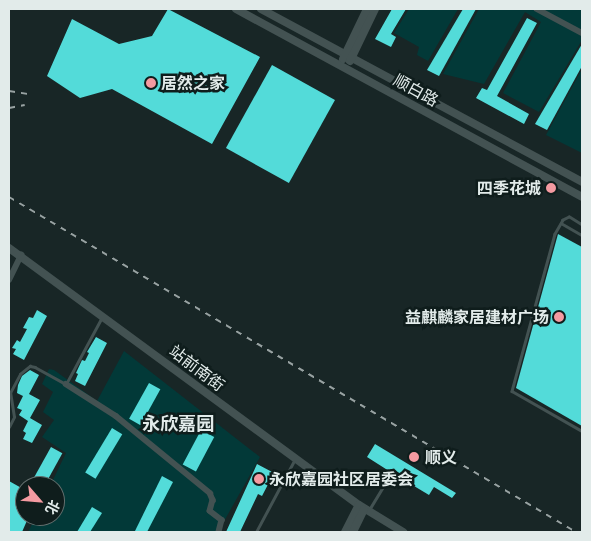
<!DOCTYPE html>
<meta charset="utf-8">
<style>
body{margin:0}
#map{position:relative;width:591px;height:541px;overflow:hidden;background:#182626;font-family:"PT Sans","Noto Sans SC",sans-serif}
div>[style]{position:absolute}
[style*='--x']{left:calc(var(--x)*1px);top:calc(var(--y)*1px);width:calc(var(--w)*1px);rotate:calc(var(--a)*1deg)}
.green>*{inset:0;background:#023938}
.building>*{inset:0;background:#53dbd9;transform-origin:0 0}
.lane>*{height:2.5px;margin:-1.25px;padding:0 1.25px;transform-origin:1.25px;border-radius:1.25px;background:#435252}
.street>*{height:5.5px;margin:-2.75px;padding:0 2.75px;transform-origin:2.75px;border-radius:2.75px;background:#435252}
.secondary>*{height:8px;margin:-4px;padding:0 4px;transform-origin:4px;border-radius:4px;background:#435252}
.rail>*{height:2px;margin-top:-1px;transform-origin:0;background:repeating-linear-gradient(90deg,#98a2a2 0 6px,transparent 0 12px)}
.dots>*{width:14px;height:14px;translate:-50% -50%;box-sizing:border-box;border:2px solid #0f1d1c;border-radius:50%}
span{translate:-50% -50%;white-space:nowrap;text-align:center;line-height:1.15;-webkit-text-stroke:5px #0f1d1c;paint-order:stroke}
.poi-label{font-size:16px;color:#e2ebea;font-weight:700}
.left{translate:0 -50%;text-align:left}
.right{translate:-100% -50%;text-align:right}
.street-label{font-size:16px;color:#e2ebea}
.neighbourhood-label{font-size:18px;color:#e2ebea;font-weight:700}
.frame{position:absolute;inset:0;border:10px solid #e2ebea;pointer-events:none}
.north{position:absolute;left:15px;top:476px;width:50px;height:50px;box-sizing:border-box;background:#0f1d1c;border:1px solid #636f6e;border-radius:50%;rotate:117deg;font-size:14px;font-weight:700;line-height:20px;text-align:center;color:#e2ebea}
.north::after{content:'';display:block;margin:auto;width:18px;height:22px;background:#f49aa1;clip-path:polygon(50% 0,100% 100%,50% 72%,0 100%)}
</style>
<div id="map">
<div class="green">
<i style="clip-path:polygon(409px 9px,458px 9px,428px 61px,417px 55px,419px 47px,394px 33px)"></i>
<i style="clip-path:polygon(479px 9px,582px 9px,582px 40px,539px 112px,503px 93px,541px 22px,525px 12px,484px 84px,443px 74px)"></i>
<i style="clip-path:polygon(582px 69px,582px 153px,546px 135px)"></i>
<i style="clip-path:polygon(124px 351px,260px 457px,218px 532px,28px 532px,36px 516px,55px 516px,55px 486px,50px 486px,66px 453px,42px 437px,54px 420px,43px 412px,53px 392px,42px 384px,49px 369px,54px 370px,97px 401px)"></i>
</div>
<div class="building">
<i style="clip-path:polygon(168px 9px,260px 57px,212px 144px,112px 89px,80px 98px,47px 76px,72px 19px,119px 44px,152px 36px)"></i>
<i style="clip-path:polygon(392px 9px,406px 9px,391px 34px,396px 37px,391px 47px,375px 39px)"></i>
<i style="clip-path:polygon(463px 9px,476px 9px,439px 76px,427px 70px)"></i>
<i style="clip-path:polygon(527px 18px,537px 23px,497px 96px,529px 114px,524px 124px,476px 98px,482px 88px,487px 90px)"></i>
<i style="clip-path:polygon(582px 44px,582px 66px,547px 130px,535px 124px)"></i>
<i style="left:272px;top:65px;width:72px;height:95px;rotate:29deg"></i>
<i style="clip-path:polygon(558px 234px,582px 247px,582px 426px,516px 388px)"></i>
<i style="clip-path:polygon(37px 310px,47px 316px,24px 360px,13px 354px,16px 349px,12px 348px,17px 340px,20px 342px,27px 329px,23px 328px,29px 317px,33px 318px)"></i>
<i style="clip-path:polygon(96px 337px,107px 343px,85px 386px,75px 381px,78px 374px,76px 373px,82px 360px,85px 361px,89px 353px,87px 352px)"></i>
<i style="clip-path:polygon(30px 370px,39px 375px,29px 394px,40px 400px,30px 418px,42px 425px,32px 443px,23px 439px,26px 433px,23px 431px,28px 421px,19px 415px,22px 410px,17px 408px,23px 396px,17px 393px,18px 385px,22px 376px)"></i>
<i style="left:149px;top:383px;width:13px;height:41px;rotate:29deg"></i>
<i style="left:112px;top:428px;width:12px;height:52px;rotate:31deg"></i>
<i style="left:201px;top:430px;width:15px;height:39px;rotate:28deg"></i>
<i style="clip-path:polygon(375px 444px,456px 493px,452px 498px,434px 487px,429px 495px,394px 474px,393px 469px,389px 471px,367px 457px)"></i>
<i style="left:51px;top:447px;width:13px;height:39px;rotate:29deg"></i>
<i style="clip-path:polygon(257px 464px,274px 473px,262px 496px,258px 494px,240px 532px,226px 532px)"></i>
<i style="clip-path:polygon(162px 476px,173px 482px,147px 532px,135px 531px)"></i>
<i style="clip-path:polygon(9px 481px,25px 490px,25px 516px,29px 516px,22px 532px,9px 532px)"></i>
<i style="clip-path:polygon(92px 507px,102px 513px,90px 532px,77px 532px)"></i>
</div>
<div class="lane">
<i style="--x:561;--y:223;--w:24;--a:30"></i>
<i style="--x:582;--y:225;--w:15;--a:-148"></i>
<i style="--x:569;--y:217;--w:7;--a:153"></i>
<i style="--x:563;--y:220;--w:16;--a:120"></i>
<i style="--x:555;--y:234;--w:163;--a:105.3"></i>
<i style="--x:512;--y:391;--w:81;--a:29.7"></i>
<i style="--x:9;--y:427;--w:11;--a:-63"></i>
<i style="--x:14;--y:417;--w:24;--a:-99"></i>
<i style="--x:10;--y:393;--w:21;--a:-62"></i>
<i style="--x:20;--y:374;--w:13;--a:-39"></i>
<i style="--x:30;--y:366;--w:5;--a:11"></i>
<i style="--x:35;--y:367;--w:35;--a:29"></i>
<i style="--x:66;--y:384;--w:74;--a:-61.7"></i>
<i style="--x:369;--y:510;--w:44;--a:-58.8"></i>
<i style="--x:256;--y:532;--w:83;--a:-61.9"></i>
</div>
<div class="street">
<i style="--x:537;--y:9;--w:51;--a:28.1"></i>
<i style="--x:9;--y:280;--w:28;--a:-64"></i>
<i style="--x:66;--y:384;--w:59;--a:32.6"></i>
<i style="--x:116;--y:416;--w:122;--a:39.3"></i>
<i style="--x:210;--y:493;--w:8;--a:67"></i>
<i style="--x:213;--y:500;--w:11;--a:105"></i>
<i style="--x:210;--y:511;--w:15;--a:37"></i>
<i style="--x:222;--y:520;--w:12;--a:104"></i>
</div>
<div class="secondary">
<i style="--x:236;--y:9;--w:394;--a:28.5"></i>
<i style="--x:261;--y:9;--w:365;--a:28.3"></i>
<i style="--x:343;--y:59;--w:55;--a:-64.4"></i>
<i style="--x:350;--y:61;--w:58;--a:-64.3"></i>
<i style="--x:9;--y:248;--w:434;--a:36.3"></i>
<i style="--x:359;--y:505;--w:52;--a:31.5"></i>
<i style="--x:345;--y:532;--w:30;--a:-63"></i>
<i style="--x:353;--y:532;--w:25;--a:-64"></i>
</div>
<div class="rail">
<i style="--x:9;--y:91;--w:20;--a:9"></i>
<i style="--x:9;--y:108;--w:16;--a:-11"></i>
<i style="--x:9;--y:197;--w:659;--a:30.58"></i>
</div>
<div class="dots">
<i style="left:151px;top:83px;background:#f49aa1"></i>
<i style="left:551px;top:188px;background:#f49aa1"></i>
<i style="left:559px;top:317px;background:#f49aa1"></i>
<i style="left:414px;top:457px;background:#f49aa1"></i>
<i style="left:259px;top:479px;background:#f49aa1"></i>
</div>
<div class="poi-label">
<span class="left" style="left:161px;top:83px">居然之家</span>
<span class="right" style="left:541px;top:188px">四季花城</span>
<span class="right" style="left:549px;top:317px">益麒麟家居建材广场</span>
<span class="left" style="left:425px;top:457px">顺义</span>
<span class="left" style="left:269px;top:479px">永欣嘉园社区居委会</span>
</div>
<div class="street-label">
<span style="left:416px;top:90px;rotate:29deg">顺白路</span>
<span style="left:197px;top:368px;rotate:37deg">站前南街</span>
</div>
<div class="neighbourhood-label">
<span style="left:178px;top:424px">永欣嘉园</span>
</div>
<div class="frame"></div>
<div class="north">北</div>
</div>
